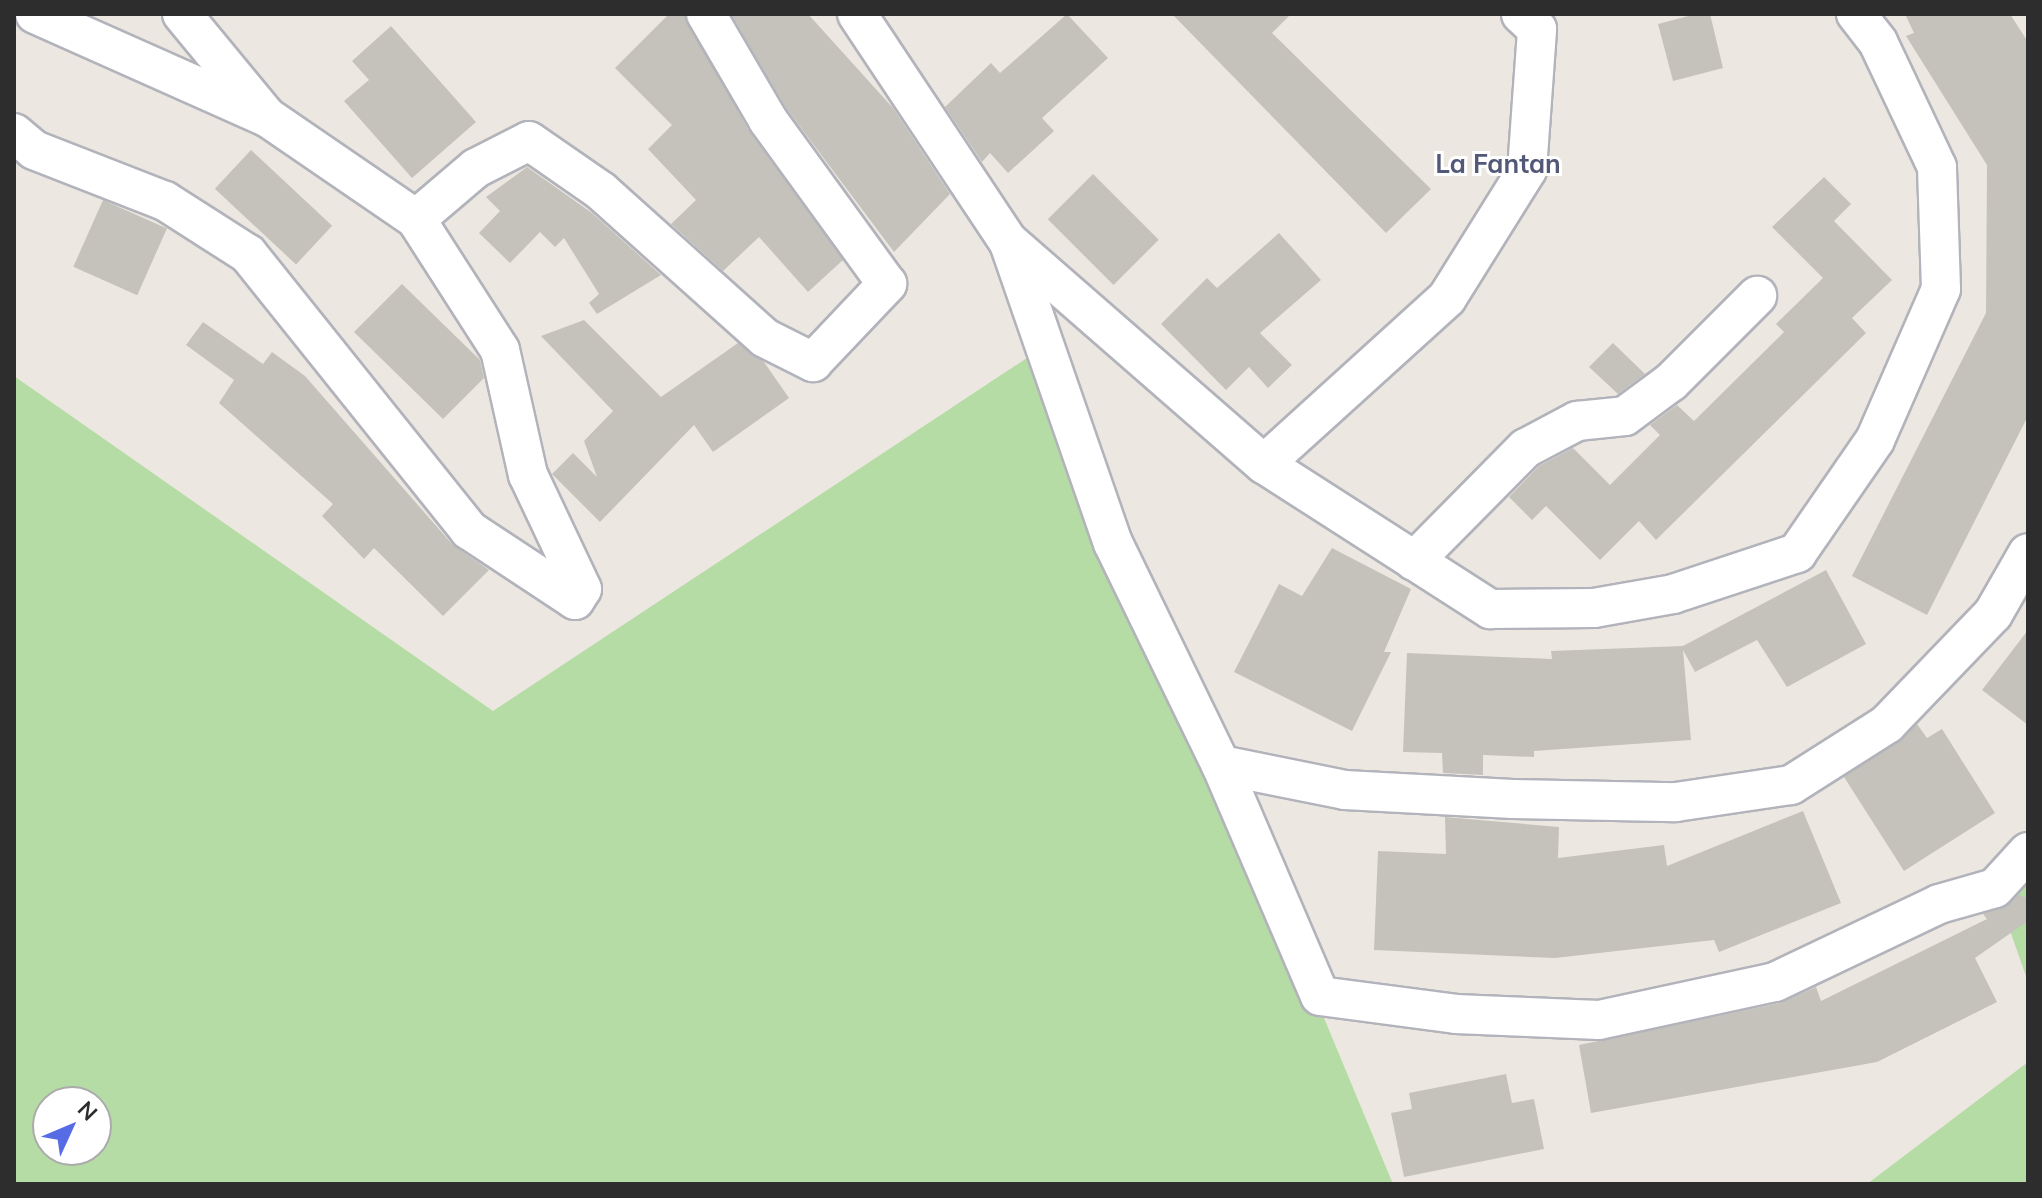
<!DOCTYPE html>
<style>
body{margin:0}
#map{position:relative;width:2042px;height:1198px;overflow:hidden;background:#ece8e1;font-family:Mulish,sans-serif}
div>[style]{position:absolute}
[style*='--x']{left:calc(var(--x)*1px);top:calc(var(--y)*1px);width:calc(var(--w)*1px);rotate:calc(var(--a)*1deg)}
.green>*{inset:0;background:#b6dca5}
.building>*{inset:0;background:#c5c2bc;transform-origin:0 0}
.roads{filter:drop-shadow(2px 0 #b2b3bb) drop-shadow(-2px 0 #b2b3bb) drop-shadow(0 2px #b2b3bb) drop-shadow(0 -2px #b2b3bb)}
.minor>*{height:38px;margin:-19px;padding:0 19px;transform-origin:19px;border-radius:19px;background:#fff}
span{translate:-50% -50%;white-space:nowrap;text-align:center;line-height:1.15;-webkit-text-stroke:6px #fff;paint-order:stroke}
.neighbourhood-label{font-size:26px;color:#525878;font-weight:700}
.frame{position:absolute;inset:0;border:16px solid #2d2d2d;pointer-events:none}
.north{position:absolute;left:32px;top:1086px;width:80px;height:80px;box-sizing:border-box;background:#fff;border:2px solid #ababab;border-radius:50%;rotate:46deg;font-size:22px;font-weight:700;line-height:32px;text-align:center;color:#2d2d2d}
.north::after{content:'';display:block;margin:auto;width:28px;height:36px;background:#576ce4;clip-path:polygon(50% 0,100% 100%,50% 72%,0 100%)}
</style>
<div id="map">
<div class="green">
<i style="clip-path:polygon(evenodd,1045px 346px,1393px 1184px,14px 1184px,14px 376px,493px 711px,1045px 346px,48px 1102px,96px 1102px,96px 1150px,48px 1150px,48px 1102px)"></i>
<i style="clip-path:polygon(2028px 852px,2028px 982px,1995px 888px)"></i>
<i style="clip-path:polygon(2028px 1062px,2028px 1184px,1867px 1184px)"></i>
</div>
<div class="building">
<i style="clip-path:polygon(669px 14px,684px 14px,749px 131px,843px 260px,808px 292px,759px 237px,723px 271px,671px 224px,696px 200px,648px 149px,672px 125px,615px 68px)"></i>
<i style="clip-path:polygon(731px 14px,808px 14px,893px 108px,950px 194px,894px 252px,786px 108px)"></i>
<i style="clip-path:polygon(1067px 14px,1108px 58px,1042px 118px,1054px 131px,1008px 173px,990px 153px,982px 162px,945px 107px,991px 63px,1000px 73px)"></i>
<i style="clip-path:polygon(1172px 14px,1291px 14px,1272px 33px,1431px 189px,1386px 233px)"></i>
<i style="clip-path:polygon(1696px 14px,1710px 14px,1723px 68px,1673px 81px,1658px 24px)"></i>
<i style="clip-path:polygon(1905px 14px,2010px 14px,2028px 42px,2028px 416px,1927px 615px,1852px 576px,1986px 313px,1987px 165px,1906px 36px,1914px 33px)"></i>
<i style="clip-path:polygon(391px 26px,476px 122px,412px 178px,344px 101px,369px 80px,352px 61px)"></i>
<i style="left:251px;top:150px;width:111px;height:53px;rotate:43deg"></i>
<i style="clip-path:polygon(527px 167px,592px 213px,661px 275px,597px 314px,589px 303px,599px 294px,564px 238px,555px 247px,540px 232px,510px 263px,479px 233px,500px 211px,486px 197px)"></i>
<i style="left:1093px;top:174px;width:93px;height:64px;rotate:45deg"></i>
<i style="clip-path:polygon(1824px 177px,1851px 204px,1834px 221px,1892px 280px,1852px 318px,1866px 333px,1656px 540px,1639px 521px,1600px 560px,1546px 506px,1532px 520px,1509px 497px,1539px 466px,1573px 448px,1610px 485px,1660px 435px,1650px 425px,1677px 405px,1694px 421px,1784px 332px,1776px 324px,1823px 278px,1772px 227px)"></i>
<i style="left:103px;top:200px;width:70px;height:73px;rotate:24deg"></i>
<i style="clip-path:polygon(1279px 233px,1321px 280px,1260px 333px,1292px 365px,1268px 388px,1249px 367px,1226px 390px,1161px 324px,1207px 278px,1217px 288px)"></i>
<i style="clip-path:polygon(402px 284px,480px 360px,484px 378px,443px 419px,354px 332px)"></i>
<i style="clip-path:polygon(584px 320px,661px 397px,738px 343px,764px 362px,789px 398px,713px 452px,694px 425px,600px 522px,552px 474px,573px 453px,597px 477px,584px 441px,613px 411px,541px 336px)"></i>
<i style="clip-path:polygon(203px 322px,263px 364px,272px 352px,305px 376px,452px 544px,489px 570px,443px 616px,374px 548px,364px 559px,322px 516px,333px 504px,219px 403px,234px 380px,186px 345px)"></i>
<i style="clip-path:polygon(1613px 343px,1645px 374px,1618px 394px,1589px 367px)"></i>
<i style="clip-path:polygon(1332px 548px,1411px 589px,1384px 652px,1391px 652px,1352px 731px,1234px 672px,1279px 584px,1302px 596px)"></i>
<i style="clip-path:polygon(1826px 570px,1866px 644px,1787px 687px,1757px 640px,1695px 672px,1683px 650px,1691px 740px,1534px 751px,1534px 757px,1483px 755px,1483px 775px,1443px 773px,1442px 753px,1403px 752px,1407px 653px,1552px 659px,1551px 651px,1683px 646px)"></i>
<i style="clip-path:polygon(2028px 630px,2028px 725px,1982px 690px)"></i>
<i style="clip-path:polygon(1917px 724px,1927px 738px,1942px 729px,1995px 813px,1904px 871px,1844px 777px)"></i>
<i style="clip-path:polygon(1803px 811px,1841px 903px,1719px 952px,1714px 940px,1555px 958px,1374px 950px,1378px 851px,1446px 854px,1445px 817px,1559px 827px,1558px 858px,1664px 845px,1667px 866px)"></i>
<i style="clip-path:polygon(2019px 895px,2028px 898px,2028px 921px,1975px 958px,1997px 1002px,1877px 1062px,1591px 1113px,1579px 1045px,1780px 1003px,1816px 987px,1821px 1001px,1987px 919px,1983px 914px)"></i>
<i style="clip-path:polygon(1506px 1074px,1512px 1103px,1534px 1099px,1544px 1149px,1404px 1177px,1391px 1113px,1412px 1109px,1409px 1093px)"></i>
</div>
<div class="roads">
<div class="minor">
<i style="--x:35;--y:14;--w:251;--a:24"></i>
<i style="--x:182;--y:14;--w:134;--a:50.5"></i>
<i style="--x:267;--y:117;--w:181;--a:34.4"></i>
<i style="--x:857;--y:14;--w:273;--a:56.4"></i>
<i style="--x:1008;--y:241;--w:340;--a:41.1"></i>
<i style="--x:1264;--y:464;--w:269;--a:32.7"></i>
<i style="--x:1490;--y:609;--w:104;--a:-0.6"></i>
<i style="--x:1594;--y:608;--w:80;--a:-10"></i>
<i style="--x:1673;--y:594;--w:131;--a:-18.3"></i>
<i style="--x:1797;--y:553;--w:137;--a:-55.4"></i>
<i style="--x:1875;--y:440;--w:165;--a:-66.4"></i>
<i style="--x:1941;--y:289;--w:122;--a:-91.9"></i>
<i style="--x:1937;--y:167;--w:138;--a:-115.3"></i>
<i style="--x:1878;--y:42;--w:36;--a:-128"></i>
<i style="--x:14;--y:133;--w:26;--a:40"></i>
<i style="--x:34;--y:150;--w:141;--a:21.3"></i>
<i style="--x:165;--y:201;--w:98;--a:32.6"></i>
<i style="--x:248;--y:254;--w:354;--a:51.3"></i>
<i style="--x:469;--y:530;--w:127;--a:33.4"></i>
<i style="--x:575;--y:600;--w:13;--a:-58"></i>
<i style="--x:582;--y:589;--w:126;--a:-115.3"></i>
<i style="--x:528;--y:475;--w:128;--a:-102.6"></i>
<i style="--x:500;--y:350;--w:156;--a:-122.7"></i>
<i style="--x:416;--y:219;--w:79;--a:-40.4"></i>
<i style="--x:476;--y:168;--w:59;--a:-27"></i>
<i style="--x:529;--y:141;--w:88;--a:34.8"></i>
<i style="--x:601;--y:191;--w:220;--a:41.9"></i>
<i style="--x:765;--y:338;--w:54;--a:26.6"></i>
<i style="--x:813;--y:362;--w:108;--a:-46.5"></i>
<i style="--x:887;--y:284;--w:203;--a:-126"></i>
<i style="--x:768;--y:120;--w:123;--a:-120.3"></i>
<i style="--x:1009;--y:243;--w:318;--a:70.9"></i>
<i style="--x:1113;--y:543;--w:247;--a:64.1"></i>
<i style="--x:1221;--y:765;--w:251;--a:66.8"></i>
<i style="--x:1320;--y:996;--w:137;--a:7.5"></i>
<i style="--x:1456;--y:1014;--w:143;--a:2.4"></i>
<i style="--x:1599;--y:1020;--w:180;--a:-12.2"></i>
<i style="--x:1775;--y:982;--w:182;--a:-25.4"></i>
<i style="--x:1939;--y:904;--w:58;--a:-15.9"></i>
<i style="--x:1995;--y:888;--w:49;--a:-47.5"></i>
<i style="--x:1264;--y:464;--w:247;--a:-42.2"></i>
<i style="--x:1447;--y:298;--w:151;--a:-58"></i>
<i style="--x:1527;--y:170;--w:141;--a:-85.9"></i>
<i style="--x:1537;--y:29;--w:22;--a:-137"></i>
<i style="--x:1414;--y:561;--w:159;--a:-45.3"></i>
<i style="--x:1526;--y:448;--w:58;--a:-27.9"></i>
<i style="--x:1577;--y:421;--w:48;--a:-5.9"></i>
<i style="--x:1625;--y:416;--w:57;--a:-36.5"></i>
<i style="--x:1671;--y:382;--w:122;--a:-45"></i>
<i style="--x:1221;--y:765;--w:126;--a:11.4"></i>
<i style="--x:1345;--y:790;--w:168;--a:3.1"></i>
<i style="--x:1513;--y:799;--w:163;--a:1.1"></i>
<i style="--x:1676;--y:802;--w:116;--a:-8.4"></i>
<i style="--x:1791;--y:785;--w:114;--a:-32.4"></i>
<i style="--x:1887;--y:724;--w:153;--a:-46.1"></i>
<i style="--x:1993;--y:614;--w:70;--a:-60.2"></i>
</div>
</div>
<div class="neighbourhood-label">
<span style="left:1498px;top:164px">La Fantan</span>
</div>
<div class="frame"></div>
<div class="north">N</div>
</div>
